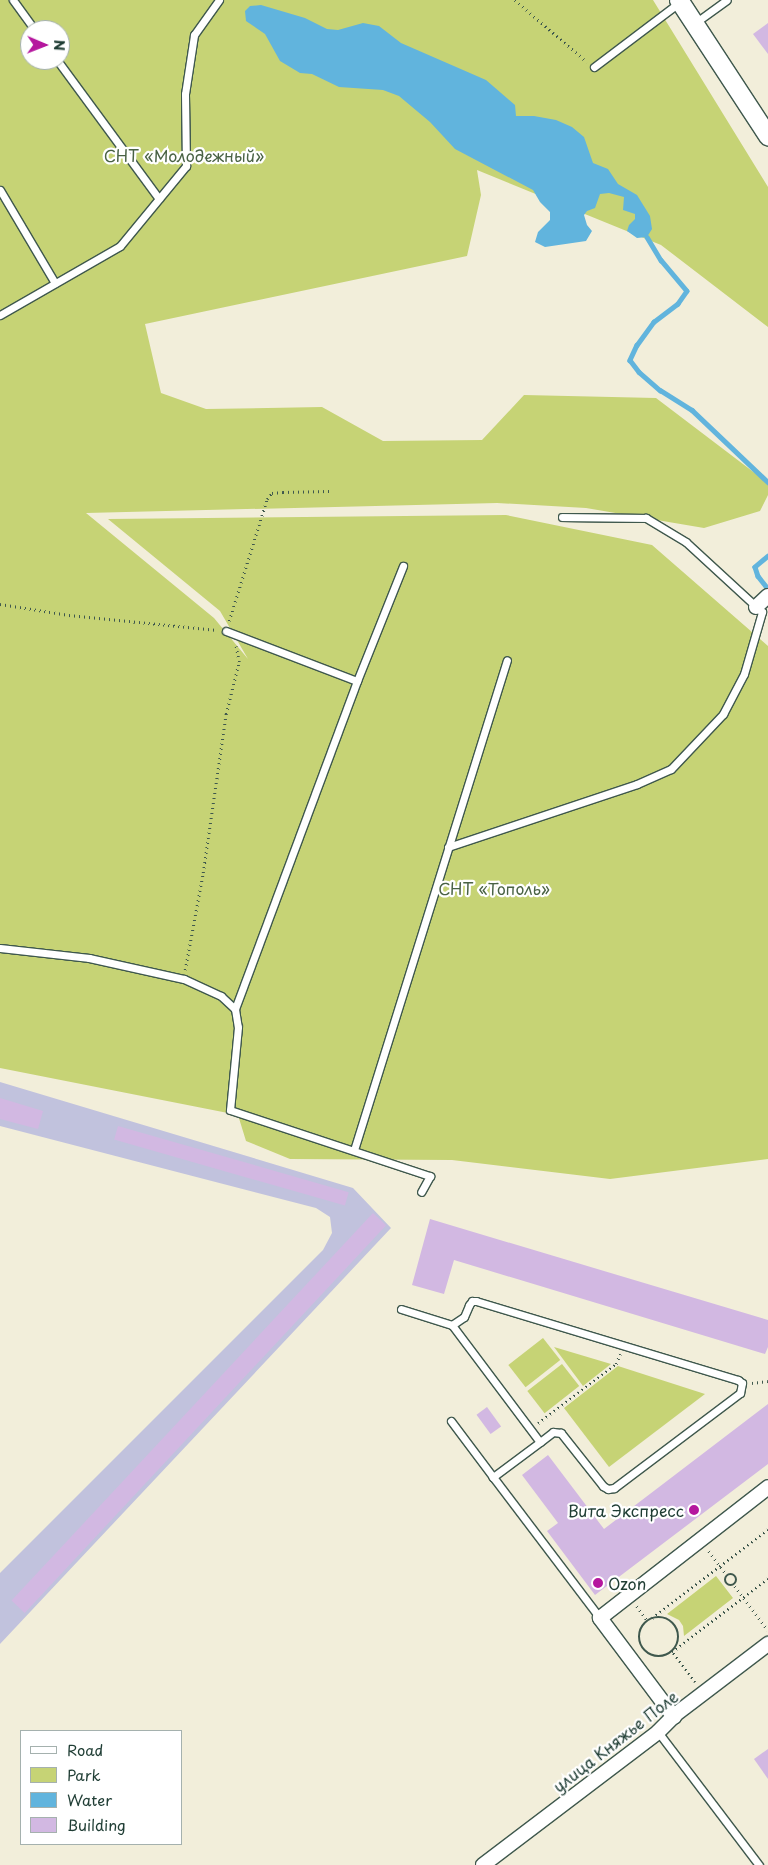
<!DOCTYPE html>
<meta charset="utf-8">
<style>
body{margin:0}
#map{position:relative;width:768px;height:1865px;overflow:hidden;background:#f2eeda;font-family:"Playpen Sans",sans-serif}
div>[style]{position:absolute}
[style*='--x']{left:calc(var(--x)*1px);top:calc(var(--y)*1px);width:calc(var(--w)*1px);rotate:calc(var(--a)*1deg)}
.industrial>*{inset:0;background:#c1c2dd}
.green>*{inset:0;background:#c6d375;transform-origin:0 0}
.water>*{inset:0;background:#61b4dd}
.stream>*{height:4.5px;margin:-2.25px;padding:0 2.25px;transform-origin:2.25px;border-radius:2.25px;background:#61b4dd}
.building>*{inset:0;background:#d2b8e2;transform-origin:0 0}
.path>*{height:2.5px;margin-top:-1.25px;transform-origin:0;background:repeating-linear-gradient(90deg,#3f584d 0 1px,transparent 0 5px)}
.path>.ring{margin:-1.25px;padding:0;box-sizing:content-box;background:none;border:2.5px solid #3f584d;border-radius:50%}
.roads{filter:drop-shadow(1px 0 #3f584d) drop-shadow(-1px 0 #3f584d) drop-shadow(0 1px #3f584d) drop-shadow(0 -1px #3f584d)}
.service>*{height:7px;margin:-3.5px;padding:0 3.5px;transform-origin:3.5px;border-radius:3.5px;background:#fff}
.minor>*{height:14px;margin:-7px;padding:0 7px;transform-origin:7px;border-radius:7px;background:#fff}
.tertiary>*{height:18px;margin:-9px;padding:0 9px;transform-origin:9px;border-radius:9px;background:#fff}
.dots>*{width:14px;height:14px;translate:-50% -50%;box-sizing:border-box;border:2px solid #fff;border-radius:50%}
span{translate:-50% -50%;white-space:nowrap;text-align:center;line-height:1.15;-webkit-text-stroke:4.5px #fff;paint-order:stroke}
.park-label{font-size:16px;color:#496244}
.poi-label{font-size:16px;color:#1f3d34}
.right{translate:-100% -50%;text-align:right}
.left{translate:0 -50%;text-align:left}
.street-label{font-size:16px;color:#1f3d34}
.legend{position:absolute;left:20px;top:1730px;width:162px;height:115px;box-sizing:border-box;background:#fff;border:1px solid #a5b1ae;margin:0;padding:6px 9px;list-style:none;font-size:15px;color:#1f3d34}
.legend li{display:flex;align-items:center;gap:10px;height:25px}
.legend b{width:25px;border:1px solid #a5b1ae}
.north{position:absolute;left:20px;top:20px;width:50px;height:50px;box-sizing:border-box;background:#fff;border:1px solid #a5b1ae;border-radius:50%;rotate:91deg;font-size:14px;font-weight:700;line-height:20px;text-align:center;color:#1f3d34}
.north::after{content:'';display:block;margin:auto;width:18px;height:22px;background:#b5179e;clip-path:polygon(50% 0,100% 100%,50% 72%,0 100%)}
</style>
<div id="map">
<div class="industrial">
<i style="clip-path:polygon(0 1082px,353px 1188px,391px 1228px,0 1644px,0 1573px,323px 1250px,332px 1233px,330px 1217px,316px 1208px,0 1126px)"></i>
</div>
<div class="green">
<i style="clip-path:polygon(evenodd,0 0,653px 0,768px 187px,768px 327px,661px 245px,477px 170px,481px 195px,467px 256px,145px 324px,161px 393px,206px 409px,322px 407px,383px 441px,482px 440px,524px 395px,656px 398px,768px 483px,768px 495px,760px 511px,704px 528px,586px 508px,497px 503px,86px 513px,214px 618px,248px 659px,220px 611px,108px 519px,506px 515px,652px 545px,768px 646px,768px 1159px,610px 1179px,452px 1160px,290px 1159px,246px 1141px,238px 1115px,0 1068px,0 0,30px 30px,60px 30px,60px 60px,30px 60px,30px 30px)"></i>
<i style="left:543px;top:1338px;width:28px;height:44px;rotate:52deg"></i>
<i style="clip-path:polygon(554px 1347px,611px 1364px,583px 1386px)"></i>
<i style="left:562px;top:1364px;width:28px;height:44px;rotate:52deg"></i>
<i style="clip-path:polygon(618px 1366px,705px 1394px,609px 1467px,564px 1408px)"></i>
<i style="clip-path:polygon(716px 1576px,733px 1598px,684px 1636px,683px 1626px,679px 1620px,667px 1614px)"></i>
</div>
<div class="water">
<i style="clip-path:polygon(261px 5px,305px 18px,327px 29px,338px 30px,363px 23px,379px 26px,401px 43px,486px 80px,515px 105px,516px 116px,534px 116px,556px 120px,572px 127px,584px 137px,593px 163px,608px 169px,618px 184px,637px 195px,650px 216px,652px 229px,647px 237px,637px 238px,627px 231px,629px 225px,635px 219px,635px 214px,623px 210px,624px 197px,609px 193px,600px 194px,595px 208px,587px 211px,584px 215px,587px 225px,592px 231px,586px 241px,545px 247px,535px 242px,538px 232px,550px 220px,550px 212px,540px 202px,533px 190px,455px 149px,430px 122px,399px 96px,383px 90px,339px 87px,312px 74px,300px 73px,280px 61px,265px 34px,246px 21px,245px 11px,250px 6px)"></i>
</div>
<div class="stream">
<i style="--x:647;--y:237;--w:27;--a:59"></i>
<i style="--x:661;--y:260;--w:40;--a:50"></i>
<i style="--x:687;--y:291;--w:16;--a:125"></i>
<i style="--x:678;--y:304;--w:30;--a:143"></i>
<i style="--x:654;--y:322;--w:29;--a:126"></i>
<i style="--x:637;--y:345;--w:17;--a:115"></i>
<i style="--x:630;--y:360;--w:15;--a:53"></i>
<i style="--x:639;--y:372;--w:28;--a:41"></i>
<i style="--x:660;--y:390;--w:38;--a:32"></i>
<i style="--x:692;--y:410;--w:105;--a:43.5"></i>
<i style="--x:768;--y:556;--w:17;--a:140"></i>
<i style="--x:755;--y:567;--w:9;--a:72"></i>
<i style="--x:758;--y:576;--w:16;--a:52"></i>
</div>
<div class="building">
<i style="clip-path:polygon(768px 23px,768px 54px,753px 34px)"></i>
<i style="clip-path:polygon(0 1098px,43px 1111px,38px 1129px,0 1119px)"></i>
<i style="left:118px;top:1126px;width:240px;height:14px;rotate:16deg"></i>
<i style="left:373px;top:1213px;width:18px;height:530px;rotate:43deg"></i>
<i style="clip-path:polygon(430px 1219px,768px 1320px,768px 1347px,765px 1354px,454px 1260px,444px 1294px,412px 1285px)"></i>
<i style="clip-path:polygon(768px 1404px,768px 1464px,595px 1595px,547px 1531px,558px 1523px,522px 1475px,548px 1455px,604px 1529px)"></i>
<i style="left:487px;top:1407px;width:24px;height:13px;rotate:54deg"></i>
<i style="clip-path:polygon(768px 1749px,768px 1779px,754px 1759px)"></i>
</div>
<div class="path">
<i style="--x:515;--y:0;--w:95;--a:40.7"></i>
<i style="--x:0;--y:604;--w:70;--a:9.1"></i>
<i style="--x:69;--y:615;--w:149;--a:5.8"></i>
<i style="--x:229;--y:621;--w:128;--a:-72.7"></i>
<i style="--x:267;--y:499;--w:8;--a:-50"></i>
<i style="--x:272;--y:493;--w:11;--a:-5"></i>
<i style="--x:283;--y:492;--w:46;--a:-1.2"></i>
<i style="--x:185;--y:970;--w:99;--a:-79.5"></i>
<i style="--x:203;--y:873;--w:161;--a:-81.8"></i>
<i style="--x:226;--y:714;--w:54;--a:-76"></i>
<i style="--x:239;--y:662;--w:16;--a:-101"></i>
<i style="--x:752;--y:1383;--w:16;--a:-7"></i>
<i style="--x:538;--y:1423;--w:98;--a:-37.1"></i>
<i style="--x:616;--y:1364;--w:11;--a:-68"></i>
<i style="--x:709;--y:1551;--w:30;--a:53"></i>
<i class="ring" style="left:725px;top:1574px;width:9.5px;height:9.5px"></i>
<i style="--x:735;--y:1586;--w:55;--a:53.1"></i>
<i style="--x:637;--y:1606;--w:19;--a:54"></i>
<i class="ring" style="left:639px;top:1617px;width:37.5px;height:37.5px"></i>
<i style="--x:652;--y:1618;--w:146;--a:-37.5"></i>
<i style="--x:695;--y:1682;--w:38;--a:-127"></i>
<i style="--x:672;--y:1652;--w:121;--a:-37.6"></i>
</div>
<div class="roads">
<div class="service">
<i style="--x:13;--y:0;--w:37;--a:54"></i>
<i style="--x:695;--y:23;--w:39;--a:-36"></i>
<i style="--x:57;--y:60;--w:172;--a:53.7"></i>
<i style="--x:594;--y:67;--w:108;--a:-37.1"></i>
<i style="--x:0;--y:190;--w:108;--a:59.4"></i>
<i style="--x:0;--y:315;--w:138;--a:-29.9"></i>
<i style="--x:120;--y:246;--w:104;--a:-50.5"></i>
<i style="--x:186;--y:166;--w:72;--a:-90.8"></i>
<i style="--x:185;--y:94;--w:60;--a:-81.3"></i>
<i style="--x:194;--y:35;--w:43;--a:-54.5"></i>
<i style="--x:226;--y:631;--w:140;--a:20.9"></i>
<i style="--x:448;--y:847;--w:199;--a:-18.4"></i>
<i style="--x:637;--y:784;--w:37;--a:-24"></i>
<i style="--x:671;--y:769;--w:76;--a:-46.6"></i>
<i style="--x:723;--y:714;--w:45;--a:-62.3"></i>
<i style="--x:744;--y:674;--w:65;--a:-73.8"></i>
<i style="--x:762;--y:612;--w:103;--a:-137.4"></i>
<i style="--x:686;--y:542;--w:47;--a:-149"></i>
<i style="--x:646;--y:518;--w:84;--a:-179.3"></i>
<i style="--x:0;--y:948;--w:90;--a:6.4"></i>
<i style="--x:89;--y:958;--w:97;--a:12.5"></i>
<i style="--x:184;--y:979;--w:41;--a:24.7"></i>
<i style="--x:221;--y:996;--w:19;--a:43"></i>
<i style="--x:235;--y:1009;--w:18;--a:81"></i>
<i style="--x:238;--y:1027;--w:83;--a:95.5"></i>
<i style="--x:230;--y:1110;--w:211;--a:18.3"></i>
<i style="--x:430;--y:1176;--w:18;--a:119"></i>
<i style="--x:235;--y:1009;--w:350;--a:-69.6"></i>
<i style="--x:357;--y:681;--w:124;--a:-68.2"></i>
<i style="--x:354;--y:1150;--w:513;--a:-72.66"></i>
<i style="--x:401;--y:1309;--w:53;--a:17.4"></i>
<i style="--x:452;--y:1325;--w:146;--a:53.1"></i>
<i style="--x:540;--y:1442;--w:59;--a:143.3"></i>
<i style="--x:493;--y:1477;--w:177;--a:52.8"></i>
<i style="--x:452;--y:1325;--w:14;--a:-34"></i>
<i style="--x:464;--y:1317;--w:13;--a:-67"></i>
<i style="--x:469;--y:1305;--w:5;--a:-53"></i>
<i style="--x:472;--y:1301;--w:4;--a:0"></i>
<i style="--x:476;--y:1301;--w:274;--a:16.8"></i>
<i style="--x:738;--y:1380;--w:5;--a:37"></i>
<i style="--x:742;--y:1383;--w:10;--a:101"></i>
<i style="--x:740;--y:1393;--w:158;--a:143"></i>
<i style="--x:614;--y:1488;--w:6;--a:171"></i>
<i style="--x:608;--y:1489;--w:6;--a:-149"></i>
<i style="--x:603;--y:1486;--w:68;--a:-128.4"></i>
<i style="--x:561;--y:1433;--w:8;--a:-173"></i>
<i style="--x:553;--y:1432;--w:16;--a:142"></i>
<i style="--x:451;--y:1421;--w:70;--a:53.1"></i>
<i style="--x:658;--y:1732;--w:167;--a:52.8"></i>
</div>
<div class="minor">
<i style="--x:756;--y:607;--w:16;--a:-43"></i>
<i style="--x:674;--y:1717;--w:124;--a:-126.8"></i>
<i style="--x:600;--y:1618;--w:213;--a:-37.9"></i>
<i style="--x:483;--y:1865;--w:220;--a:-37.2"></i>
<i style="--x:658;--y:1732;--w:25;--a:-45"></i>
<i style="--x:676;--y:1714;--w:116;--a:-37.3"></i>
</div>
<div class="tertiary">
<i style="--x:679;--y:0;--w:163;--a:56.8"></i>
</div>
</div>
<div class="dots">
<i style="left:694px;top:1510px;background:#b5179e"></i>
<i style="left:598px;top:1583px;background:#b5179e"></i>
</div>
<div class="park-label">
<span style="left:184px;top:155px">СНТ «Молодежный»</span>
<span style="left:494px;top:888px">СНТ «Тополь»</span>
</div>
<div class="poi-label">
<span class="right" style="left:684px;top:1510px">Вита Экспресс</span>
<span class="left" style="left:608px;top:1583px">Ozon</span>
</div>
<div class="street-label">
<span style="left:615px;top:1741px;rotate:-38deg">улица Княжье Поле</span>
</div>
<ul class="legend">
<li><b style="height:6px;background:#fff"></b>Road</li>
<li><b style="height:14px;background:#c6d375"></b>Park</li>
<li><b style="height:14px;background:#61b4dd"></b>Water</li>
<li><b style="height:14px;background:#d2b8e2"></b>Building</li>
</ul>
<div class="north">N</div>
</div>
